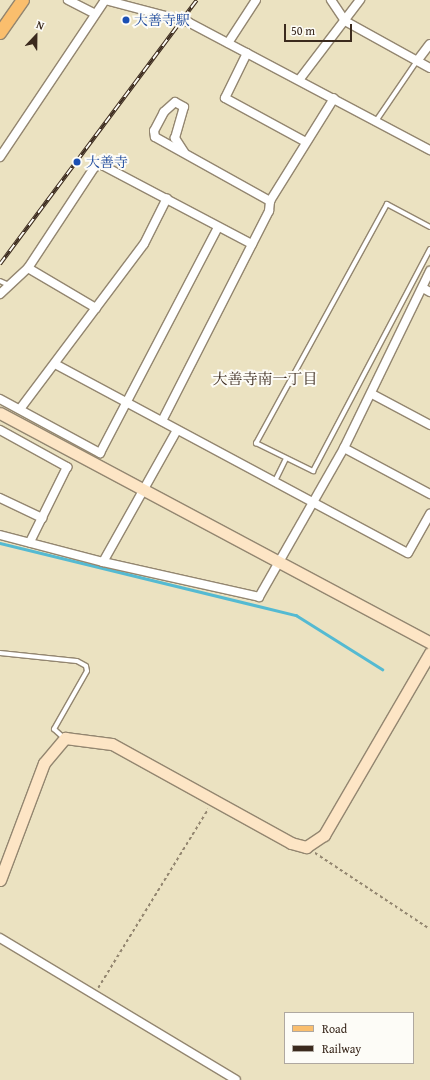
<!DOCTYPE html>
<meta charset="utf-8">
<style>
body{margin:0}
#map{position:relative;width:430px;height:1080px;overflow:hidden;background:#ebe2c1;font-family:"Gentium Book Plus","Noto Serif JP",serif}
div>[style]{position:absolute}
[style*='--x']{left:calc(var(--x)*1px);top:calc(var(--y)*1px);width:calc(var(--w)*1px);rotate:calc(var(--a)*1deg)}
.stream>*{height:2.5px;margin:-1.25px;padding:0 1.25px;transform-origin:1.25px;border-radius:1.25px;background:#54bad2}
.path>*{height:1.5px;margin-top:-0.75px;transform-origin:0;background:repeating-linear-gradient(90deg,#938670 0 3px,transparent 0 6px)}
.roads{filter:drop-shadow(1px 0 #938670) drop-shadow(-1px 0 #938670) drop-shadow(0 1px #938670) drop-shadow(0 -1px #938670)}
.lane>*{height:4px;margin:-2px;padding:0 2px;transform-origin:2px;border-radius:2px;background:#fff}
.street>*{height:8px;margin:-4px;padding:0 4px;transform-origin:4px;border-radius:4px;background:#fff}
.secondary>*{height:11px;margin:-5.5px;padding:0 5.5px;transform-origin:5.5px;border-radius:5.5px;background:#fde5c5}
.primary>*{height:12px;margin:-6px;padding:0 6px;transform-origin:6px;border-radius:6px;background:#fabe6d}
.rail>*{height:4px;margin-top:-2px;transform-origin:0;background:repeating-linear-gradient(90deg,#fdfcf7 0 8px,#3b2a1e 0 16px);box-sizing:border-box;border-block:1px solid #3b2a1e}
.dots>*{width:11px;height:11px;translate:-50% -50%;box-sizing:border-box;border:2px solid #fdfcf7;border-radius:50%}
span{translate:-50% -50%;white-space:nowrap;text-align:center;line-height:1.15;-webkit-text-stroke:4px #fdfcf7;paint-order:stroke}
.transit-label{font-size:14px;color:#164399}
.left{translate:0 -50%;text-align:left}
.neighbourhood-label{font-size:15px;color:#3b2a1e}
.legend{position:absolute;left:284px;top:1012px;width:130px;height:52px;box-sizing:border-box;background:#fdfcf7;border:1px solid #afa8a0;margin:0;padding:5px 7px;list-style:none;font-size:12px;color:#3b2a1e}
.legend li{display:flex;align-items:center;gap:8px;height:20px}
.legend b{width:20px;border:1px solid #afa8a0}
.north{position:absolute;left:16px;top:16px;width:40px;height:40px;-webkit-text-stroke:3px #fdfcf7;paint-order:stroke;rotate:22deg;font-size:11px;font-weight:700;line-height:16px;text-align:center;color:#3b2a1e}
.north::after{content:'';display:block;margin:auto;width:14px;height:18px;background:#3b2a1e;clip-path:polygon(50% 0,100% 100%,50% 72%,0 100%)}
.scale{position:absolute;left:284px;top:24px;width:68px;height:18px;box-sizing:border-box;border:2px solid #3b2a1e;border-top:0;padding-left:5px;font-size:12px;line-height:14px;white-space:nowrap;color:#3b2a1e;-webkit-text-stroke:3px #fdfcf7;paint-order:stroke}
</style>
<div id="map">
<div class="stream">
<i style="--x:0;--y:543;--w:305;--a:13.7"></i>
<i style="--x:296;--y:615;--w:102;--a:32.1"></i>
</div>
<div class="path">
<i style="--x:315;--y:853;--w:138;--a:33.5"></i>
<i style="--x:98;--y:988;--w:210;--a:-58.4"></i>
</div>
<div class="roads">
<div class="lane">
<i style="--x:376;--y:121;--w:73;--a:-55.7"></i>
<i style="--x:430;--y:227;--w:49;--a:-151.9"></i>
<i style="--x:387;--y:204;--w:273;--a:118.7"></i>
<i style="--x:256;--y:443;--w:64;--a:26.2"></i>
<i style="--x:313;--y:471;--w:251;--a:-62.2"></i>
<i style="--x:0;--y:281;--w:10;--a:24"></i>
<i style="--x:275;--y:481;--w:25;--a:-64"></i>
<i style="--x:0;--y:653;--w:77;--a:5.9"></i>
<i style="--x:77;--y:661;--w:10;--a:29"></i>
<i style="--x:86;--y:666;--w:5;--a:79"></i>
<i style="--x:87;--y:671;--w:67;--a:119.6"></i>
<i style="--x:54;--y:729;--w:13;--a:42"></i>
</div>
<div class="street">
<i style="--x:68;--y:0;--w:30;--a:27"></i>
<i style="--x:105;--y:0;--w:86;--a:14.8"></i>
<i style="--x:188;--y:22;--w:274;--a:27.9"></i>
<i style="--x:331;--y:0;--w:25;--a:56"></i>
<i style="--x:345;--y:21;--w:97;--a:28.9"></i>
<i style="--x:228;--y:43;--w:51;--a:-56.9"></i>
<i style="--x:247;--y:53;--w:50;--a:116.1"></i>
<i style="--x:225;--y:98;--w:92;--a:28.5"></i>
<i style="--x:417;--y:61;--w:21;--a:-53"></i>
<i style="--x:299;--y:80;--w:101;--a:-52.7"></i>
<i style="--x:184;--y:152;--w:17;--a:-123"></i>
<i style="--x:175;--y:138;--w:32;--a:-74"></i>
<i style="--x:184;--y:107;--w:10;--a:-151"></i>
<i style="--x:175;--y:102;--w:15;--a:138"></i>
<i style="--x:164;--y:112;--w:21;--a:118"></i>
<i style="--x:154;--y:131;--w:6;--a:81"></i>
<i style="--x:155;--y:137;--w:132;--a:29.1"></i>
<i style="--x:270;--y:201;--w:121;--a:-58.1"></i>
<i style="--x:0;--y:157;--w:189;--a:-56.2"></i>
<i style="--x:28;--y:268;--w:79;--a:30.5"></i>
<i style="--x:423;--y:288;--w:8;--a:30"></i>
<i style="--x:0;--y:294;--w:38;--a:-43"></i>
<i style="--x:28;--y:268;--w:120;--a:-56.6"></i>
<i style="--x:94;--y:168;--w:7;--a:-34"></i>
<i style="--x:100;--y:164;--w:172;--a:27.8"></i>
<i style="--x:55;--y:364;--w:400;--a:28.2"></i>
<i style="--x:408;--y:553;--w:45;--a:-60.6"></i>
<i style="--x:372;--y:394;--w:66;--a:28.1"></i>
<i style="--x:0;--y:399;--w:114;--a:28.4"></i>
<i style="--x:100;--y:453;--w:255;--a:-62.4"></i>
<i style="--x:20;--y:409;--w:206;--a:-53.1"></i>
<i style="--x:144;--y:244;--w:51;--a:-63.4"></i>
<i style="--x:162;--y:421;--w:236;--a:-63"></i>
<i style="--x:269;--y:211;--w:10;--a:-84"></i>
<i style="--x:0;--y:430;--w:77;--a:28.9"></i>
<i style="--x:67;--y:467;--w:84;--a:116.3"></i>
<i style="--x:344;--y:448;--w:98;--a:28.1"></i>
<i style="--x:0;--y:498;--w:47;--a:25.5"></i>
<i style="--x:0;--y:535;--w:106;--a:14.7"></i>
<i style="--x:103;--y:562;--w:160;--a:12.6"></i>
<i style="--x:259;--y:597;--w:172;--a:-60.3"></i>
<i style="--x:344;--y:448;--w:197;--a:-64.1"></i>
<i style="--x:103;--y:562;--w:151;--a:-60.7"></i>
<i style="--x:0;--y:938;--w:275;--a:31"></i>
</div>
<div class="secondary">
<i style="--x:0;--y:413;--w:488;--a:28.1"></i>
<i style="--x:0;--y:880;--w:125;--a:-69.4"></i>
<i style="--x:44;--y:763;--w:33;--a:-50"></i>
<i style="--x:65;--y:738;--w:47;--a:7.3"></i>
<i style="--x:112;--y:744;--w:205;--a:28.9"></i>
<i style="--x:291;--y:843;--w:16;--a:15"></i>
<i style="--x:306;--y:847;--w:22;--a:-34"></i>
<i style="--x:324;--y:835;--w:211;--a:-59.8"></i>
</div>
<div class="primary">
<i style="--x:0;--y:33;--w:40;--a:-55.1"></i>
</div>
</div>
<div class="rail">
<i style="--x:0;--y:264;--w:329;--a:-53.3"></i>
</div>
<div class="dots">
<i style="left:126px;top:20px;background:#1a4fb4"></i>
<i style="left:77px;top:162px;background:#1a4fb4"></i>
</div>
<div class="transit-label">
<span class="left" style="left:134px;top:20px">大善寺駅</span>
<span class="left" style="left:86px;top:162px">大善寺</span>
</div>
<div class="neighbourhood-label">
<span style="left:265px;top:379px">大善寺南一丁目</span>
</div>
<ul class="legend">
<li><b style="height:5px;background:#fabe6d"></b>Road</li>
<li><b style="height:5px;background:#3b2a1e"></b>Railway</li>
</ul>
<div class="north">N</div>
<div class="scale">50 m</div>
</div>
